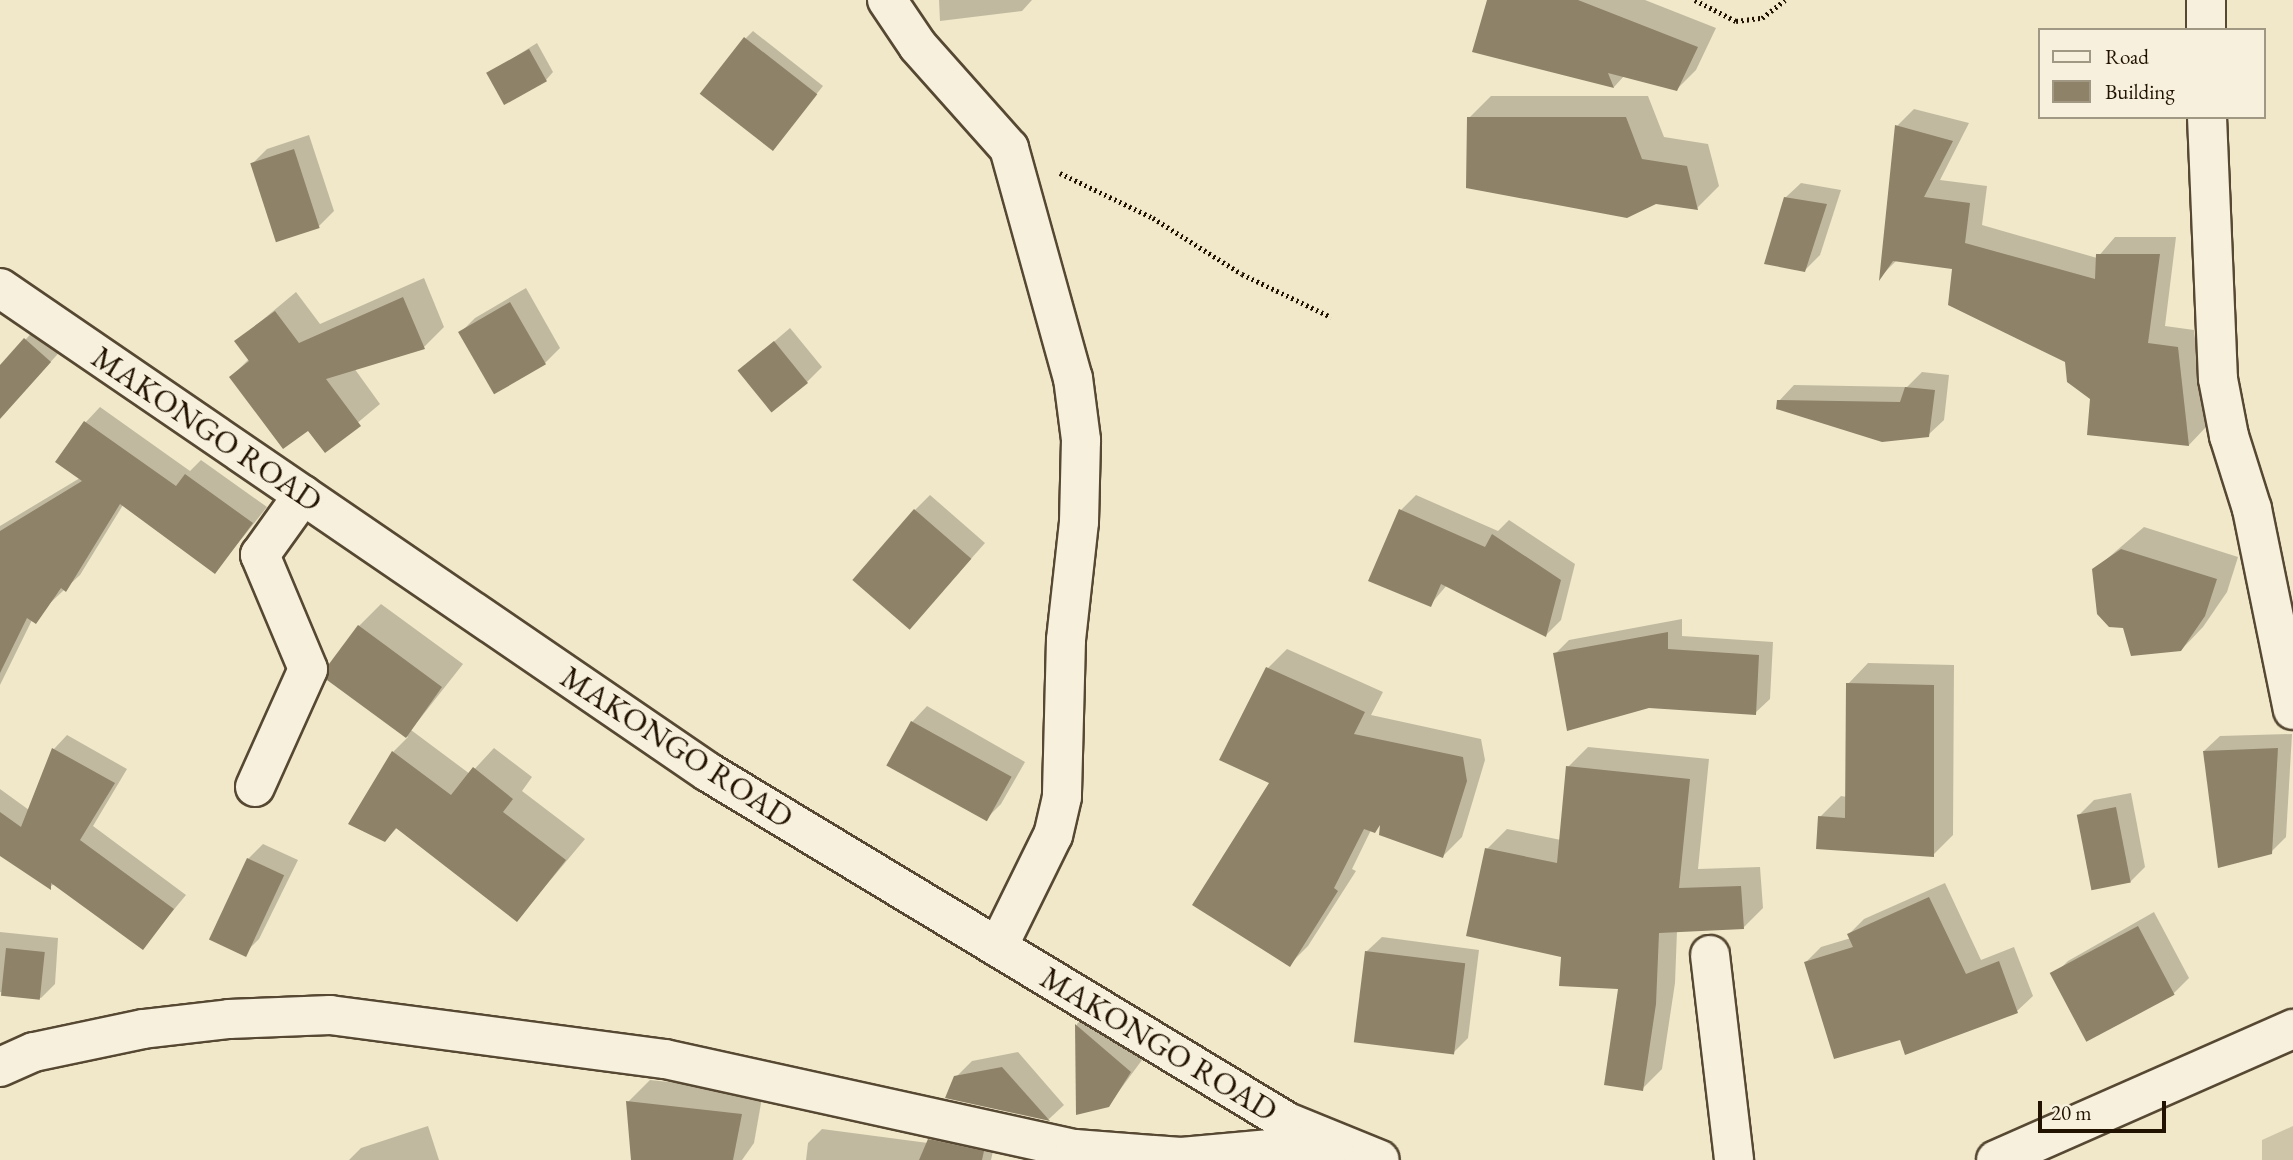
<!DOCTYPE html>
<style>
body{margin:0}
#map{position:relative;width:2293px;height:1160px;overflow:hidden;background:#f1e8c9;font-family:"EB Garamond",serif}
div>[style]{position:absolute}
[style*='--x']{left:calc(var(--x)*1px);top:calc(var(--y)*1px);width:calc(var(--w)*1px);rotate:calc(var(--a)*1deg)}
.green>*{inset:0;background:#cec4a7}
.shadow>*{inset:0;background:#0003}
.building>*{inset:0;background:#8e8269;transform-origin:0 0}
.path>*{height:4.5px;margin-top:-2.25px;transform-origin:0;background:repeating-linear-gradient(90deg,#221300 0 2px,transparent 0 5.5px)}
.roads{filter:drop-shadow(2px 0 #564832) drop-shadow(-2px 0 #564832) drop-shadow(0 2px #564832) drop-shadow(0 -2px #564832)}
.minor>*{height:38px;margin:-19px;padding:0 19px;transform-origin:19px;border-radius:19px;background:#f6f0dc}
span{translate:-50% -50%;white-space:nowrap;text-align:center;line-height:1.15;-webkit-text-stroke:7px #f6f0dc;paint-order:stroke}
.street-label{font-size:32px;color:#221300}
.legend{position:absolute;left:2038px;top:28px;width:228px;height:91px;box-sizing:border-box;background:#f6f0dc;border:2px solid #a19884;margin:0;padding:9px 12px;list-style:none;font-size:21px;color:#221300}
.legend li{display:flex;align-items:center;gap:14px;height:35px}
.legend b{width:35px;border:2px solid #a19884}
.scale{position:absolute;left:2038px;top:1101px;width:128px;height:32px;box-sizing:border-box;border:4px solid #221300;border-top:0;padding-left:9px;font-size:21px;line-height:24px;white-space:nowrap;color:#221300;-webkit-text-stroke:5px #f6f0dc;paint-order:stroke}
</style>
<div id="map">
<div class="green">
<i style="clip-path:polygon(2293px 1126px,2293px 1160px,2262px 1160px,2262px 1140px)"></i>
</div>
<div class="shadow">
<i style="clip-path:polygon(939px 0,1032px 0,1022px 11px,940px 21px)"></i>
<i style="clip-path:polygon(1488px 0,1645px 0,1716px 28px,1696px 70px,1677px 89px,1625px 75px,1614px 87px,1474px 51px)"></i>
<i style="clip-path:polygon(753px 31px,823px 86px,779px 141px,746px 38px)"></i>
<i style="clip-path:polygon(537px 43px,553px 72px,546px 80px,488px 74px)"></i>
<i style="clip-path:polygon(1491px 96px,1648px 96px,1664px 137px,1708px 144px,1719px 186px,1697px 208px,1469px 118px)"></i>
<i style="clip-path:polygon(1914px 109px,1969px 123px,1940px 180px,1987px 186px,1982px 225px,2097px 258px,2115px 237px,2176px 237px,2165px 326px,2194px 330px,2206px 427px,2189px 445px,2092px 399px,2067px 361px,1954px 268px,1897px 260px,1881px 276px,1897px 126px)"></i>
<i style="clip-path:polygon(309px 135px,334px 211px,319px 226px,252px 164px,267px 149px)"></i>
<i style="clip-path:polygon(1801px 183px,1841px 190px,1820px 255px,1805px 270px,1785px 198px)"></i>
<i style="clip-path:polygon(424px 278px,444px 327px,424px 347px,354px 368px,380px 404px,325px 450px,309px 428px,231px 377px,249px 359px,236px 342px,296px 292px,320px 324px)"></i>
<i style="clip-path:polygon(526px 288px,560px 348px,545px 363px,460px 333px,475px 318px)"></i>
<i style="clip-path:polygon(40px 324px,65px 346px,0 418px,0 367px)"></i>
<i style="clip-path:polygon(790px 328px,822px 367px,807px 382px,740px 371px)"></i>
<i style="clip-path:polygon(1922px 372px,1949px 375px,1944px 420px,1928px 435px,1779px 401px,1794px 385px,1907px 387px)"></i>
<i style="clip-path:polygon(100px 407px,190px 471px,201px 460px,267px 507px,215px 572px,123px 505px,80px 575px,32px 620px,0 685px,0 526px,80px 478px,85px 423px)"></i>
<i style="clip-path:polygon(930px 495px,985px 543px,924px 612px,915px 510px)"></i>
<i style="clip-path:polygon(1416px 495px,1498px 531px,1509px 520px,1575px 564px,1561px 620px,1546px 635px,1447px 585px,1430px 605px,1401px 510px)"></i>
<i style="clip-path:polygon(2144px 527px,2238px 557px,2227px 592px,2203px 627px,2181px 650px,2124px 626px,2094px 570px)"></i>
<i style="clip-path:polygon(381px 604px,463px 664px,411px 730px,470px 774px,494px 748px,532px 777px,522px 791px,585px 839px,517px 920px,398px 827px,385px 840px,393px 752px,408px 737px,329px 679px,359px 626px)"></i>
<i style="clip-path:polygon(1682px 619px,1682px 636px,1773px 642px,1770px 699px,1755px 713px,1555px 654px,1569px 640px)"></i>
<i style="clip-path:polygon(1287px 649px,1383px 692px,1371px 715px,1481px 739px,1485px 760px,1462px 837px,1443px 856px,1382px 824px,1371px 830px,1352px 869px,1356px 871px,1308px 946px,1289px 965px,1272px 782px,1268px 668px)"></i>
<i style="clip-path:polygon(1868px 663px,1954px 665px,1953px 835px,1933px 855px,1820px 817px,1841px 796px,1847px 797px,1848px 684px)"></i>
<i style="clip-path:polygon(927px 706px,1025px 762px,1001px 804px,986px 819px,912px 722px)"></i>
<i style="clip-path:polygon(2292px 734px,2286px 837px,2271px 852px,2204px 751px,2220px 736px)"></i>
<i style="clip-path:polygon(67px 735px,127px 769px,93px 826px,186px 895px,142px 948px,55px 883px,50px 887px,0 854px,0 789px,29px 810px,54px 749px)"></i>
<i style="clip-path:polygon(1588px 747px,1709px 759px,1698px 869px,1760px 867px,1763px 908px,1743px 928px,1677px 931px,1675px 983px,1662px 1069px,1642px 1089px,1620px 988px,1563px 956px,1487px 849px,1507px 829px,1561px 840px,1568px 767px)"></i>
<i style="clip-path:polygon(2131px 793px,2145px 867px,2130px 882px,2079px 815px,2094px 800px)"></i>
<i style="clip-path:polygon(263px 844px,298px 860px,259px 939px,244px 954px,248px 859px)"></i>
<i style="clip-path:polygon(1945px 883px,1981px 960px,2014px 947px,2033px 996px,2017px 1011px,1906px 1052px,1901px 1038px,1806px 962px,1821px 947px,1851px 938px,1849px 934px,1864px 919px)"></i>
<i style="clip-path:polygon(2154px 912px,2189px 978px,2174px 993px,2053px 976px,2068px 961px)"></i>
<i style="clip-path:polygon(0 932px,58px 938px,55px 984px,41px 998px,0 992px)"></i>
<i style="clip-path:polygon(1382px 937px,1479px 950px,1468px 1038px,1453px 1053px,1366px 952px)"></i>
<i style="clip-path:polygon(1091px 1010px,1145px 1056px,1108px 1106px,1078px 1113px,1077px 1024px)"></i>
<i style="clip-path:polygon(1018px 1052px,1064px 1105px,1049px 1119px,947px 1097px,956px 1077px,972px 1061px)"></i>
<i style="clip-path:polygon(650px 1080px,763px 1092px,754px 1143px,742px 1160px,633px 1160px,628px 1102px)"></i>
<i style="clip-path:polygon(428px 1126px,439px 1160px,349px 1160px,361px 1148px)"></i>
<i style="clip-path:polygon(943px 1127px,996px 1138px,991px 1160px,806px 1160px,808px 1143px,822px 1129px,928px 1143px)"></i>
</div>
<div class="building">
<i style="clip-path:polygon(1487px 0,1578px 0,1698px 47px,1677px 91px,1608px 73px,1614px 88px,1472px 52px)"></i>
<i style="left:744px;top:37px;width:93px;height:72px;rotate:38deg"></i>
<i style="left:529px;top:49px;width:37px;height:49px;rotate:61deg"></i>
<i style="clip-path:polygon(1467px 117px,1626px 117px,1642px 159px,1687px 166px,1698px 210px,1656px 204px,1627px 218px,1466px 188px)"></i>
<i style="clip-path:polygon(1895px 125px,1953px 141px,1924px 197px,1970px 203px,1965px 243px,2095px 279px,2096px 254px,2160px 254px,2148px 343px,2178px 347px,2189px 446px,2087px 435px,2090px 399px,2067px 382px,2065px 362px,1948px 305px,1952px 269px,1893px 261px,1879px 281px)"></i>
<i style="left:294px;top:149px;width:83px;height:46px;rotate:72deg"></i>
<i style="clip-path:polygon(1784px 197px,1827px 204px,1805px 272px,1764px 264px)"></i>
<i style="clip-path:polygon(403px 297px,425px 349px,326px 379px,361px 426px,325px 453px,308px 431px,283px 449px,229px 377px,249px 361px,234px 341px,275px 311px,299px 343px)"></i>
<i style="left:510px;top:302px;width:72px;height:60px;rotate:60deg"></i>
<i style="clip-path:polygon(24px 338px,51px 362px,0 419px,0 365px)"></i>
<i style="left:774px;top:341px;width:54px;height:47px;rotate:51deg"></i>
<i style="clip-path:polygon(1905px 387px,1935px 390px,1929px 437px,1882px 442px,1776px 409px,1777px 400px,1900px 402px)"></i>
<i style="clip-path:polygon(84px 421px,176px 486px,185px 474px,253px 523px,215px 574px,120px 504px,66px 592px,61px 588px,36px 624px,27px 618px,0 673px,0 531px,82px 481px,55px 462px)"></i>
<i style="left:914px;top:509px;width:76px;height:94px;rotate:41deg"></i>
<i style="clip-path:polygon(1399px 509px,1485px 547px,1492px 534px,1561px 580px,1546px 637px,1441px 584px,1431px 607px,1368px 581px)"></i>
<i style="clip-path:polygon(2121px 549px,2217px 579px,2205px 616px,2181px 651px,2131px 656px,2123px 628px,2109px 627px,2097px 614px,2092px 569px)"></i>
<i style="clip-path:polygon(358px 625px,442px 687px,406px 738px,327px 680px,329px 664px)"></i>
<i style="clip-path:polygon(1668px 632px,1668px 649px,1759px 655px,1756px 715px,1649px 708px,1567px 731px,1553px 653px)"></i>
<i style="clip-path:polygon(1266px 667px,1365px 712px,1354px 734px,1463px 757px,1467px 781px,1443px 858px,1379px 835px,1380px 825px,1375px 833px,1364px 829px,1334px 888px,1338px 891px,1290px 967px,1192px 905px,1269px 783px,1219px 760px)"></i>
<i style="clip-path:polygon(1846px 683px,1934px 685px,1934px 857px,1816px 849px,1818px 816px,1845px 818px)"></i>
<i style="left:911px;top:721px;width:115px;height:51px;rotate:29deg"></i>
<i style="clip-path:polygon(52px 748px,115px 783px,80px 840px,174px 909px,143px 950px,51px 883px,51px 890px,0 856px,0 812px,21px 827px)"></i>
<i style="clip-path:polygon(2278px 748px,2272px 854px,2218px 868px,2203px 751px)"></i>
<i style="clip-path:polygon(392px 751px,451px 795px,473px 767px,513px 799px,503px 812px,566px 860px,517px 922px,396px 828px,385px 842px,348px 824px)"></i>
<i style="clip-path:polygon(1566px 766px,1690px 779px,1679px 888px,1741px 886px,1744px 929px,1659px 933px,1656px 1004px,1643px 1091px,1604px 1085px,1618px 989px,1559px 986px,1561px 957px,1466px 936px,1485px 848px,1557px 863px)"></i>
<i style="left:2116px;top:807px;width:77px;height:40px;rotate:79deg"></i>
<i style="left:247px;top:858px;width:41px;height:90px;rotate:25deg"></i>
<i style="clip-path:polygon(1929px 897px,1966px 974px,1999px 961px,2018px 1013px,1905px 1055px,1900px 1040px,1834px 1059px,1804px 962px,1853px 947px,1847px 934px)"></i>
<i style="left:2138px;top:926px;width:78px;height:100px;rotate:62deg"></i>
<i style="left:6px;top:948px;width:39px;height:48px;rotate:6deg"></i>
<i style="left:1365px;top:951px;width:101px;height:92px;rotate:7deg"></i>
<i style="clip-path:polygon(1075px 1024px,1131px 1072px,1109px 1107px,1076px 1115px)"></i>
<i style="clip-path:polygon(1002px 1067px,1050px 1121px,945px 1098px,954px 1076px)"></i>
<i style="clip-path:polygon(626px 1101px,742px 1114px,733px 1160px,631px 1160px)"></i>
<i style="clip-path:polygon(928px 1139px,984px 1151px,982px 1160px,919px 1160px)"></i>
</div>
<div class="path">
<i style="--x:1695;--y:0;--w:46;--a:27.1"></i>
<i style="--x:1736;--y:21;--w:26;--a:-7"></i>
<i style="--x:1762;--y:18;--w:29;--a:-38"></i>
<i style="--x:1060;--y:173;--w:103;--a:25.8"></i>
<i style="--x:1153;--y:218;--w:105;--a:32.2"></i>
<i style="--x:1242;--y:274;--w:99;--a:25.8"></i>
</div>
<div class="roads">
<div class="minor">
<i style="--x:887;--y:0;--w:55;--a:56"></i>
<i style="--x:918;--y:46;--w:137;--a:48.3"></i>
<i style="--x:1009;--y:148;--w:239;--a:74.5"></i>
<i style="--x:1073;--y:378;--w:63;--a:82.6"></i>
<i style="--x:1081;--y:440;--w:82;--a:91.4"></i>
<i style="--x:1079;--y:522;--w:119;--a:96.3"></i>
<i style="--x:1066;--y:640;--w:157;--a:91.5"></i>
<i style="--x:1062;--y:797;--w:39;--a:103"></i>
<i style="--x:1053;--y:835;--w:125;--a:116.2"></i>
<i style="--x:2206;--y:0;--w:30;--a:90"></i>
<i style="--x:2207;--y:117;--w:262;--a:87.6"></i>
<i style="--x:2218;--y:379;--w:58;--a:79.1"></i>
<i style="--x:2229;--y:436;--w:77;--a:72.5"></i>
<i style="--x:2252;--y:509;--w:205;--a:78.5"></i>
<i style="--x:0;--y:288;--w:858;--a:34.36"></i>
<i style="--x:708;--y:772;--w:677;--a:31.15"></i>
<i style="--x:1287;--y:1122;--w:100;--a:22.2"></i>
<i style="--x:255;--y:787;--w:129;--a:-65.8"></i>
<i style="--x:308;--y:669;--w:124;--a:-112.8"></i>
<i style="--x:260;--y:555;--w:74;--a:-54.4"></i>
<i style="--x:1710;--y:955;--w:206;--a:83.3"></i>
<i style="--x:0;--y:1067;--w:37;--a:-24"></i>
<i style="--x:34;--y:1052;--w:111;--a:-11.9"></i>
<i style="--x:143;--y:1029;--w:87;--a:-6.6"></i>
<i style="--x:229;--y:1019;--w:101;--a:-2.3"></i>
<i style="--x:330;--y:1015;--w:338;--a:7.5"></i>
<i style="--x:665;--y:1059;--w:420;--a:12.4"></i>
<i style="--x:1075;--y:1149;--w:106;--a:4.3"></i>
<i style="--x:1181;--y:1157;--w:154;--a:-5.2"></i>
<i style="--x:1996;--y:1160;--w:325;--a:-23.8"></i>
</div>
</div>
<div class="street-label">
<span style="left:207px;top:429px;rotate:34deg">MAKONGO ROAD</span>
<span style="left:677px;top:747px;rotate:33deg">MAKONGO ROAD</span>
<span style="left:1159px;top:1044px;rotate:31deg">MAKONGO ROAD</span>
</div>
<ul class="legend">
<li><b style="height:9px;background:#f6f0dc"></b>Road</li>
<li><b style="height:19px;background:#8e8269"></b>Building</li>
</ul>
<div class="scale">20 m</div>
</div>
